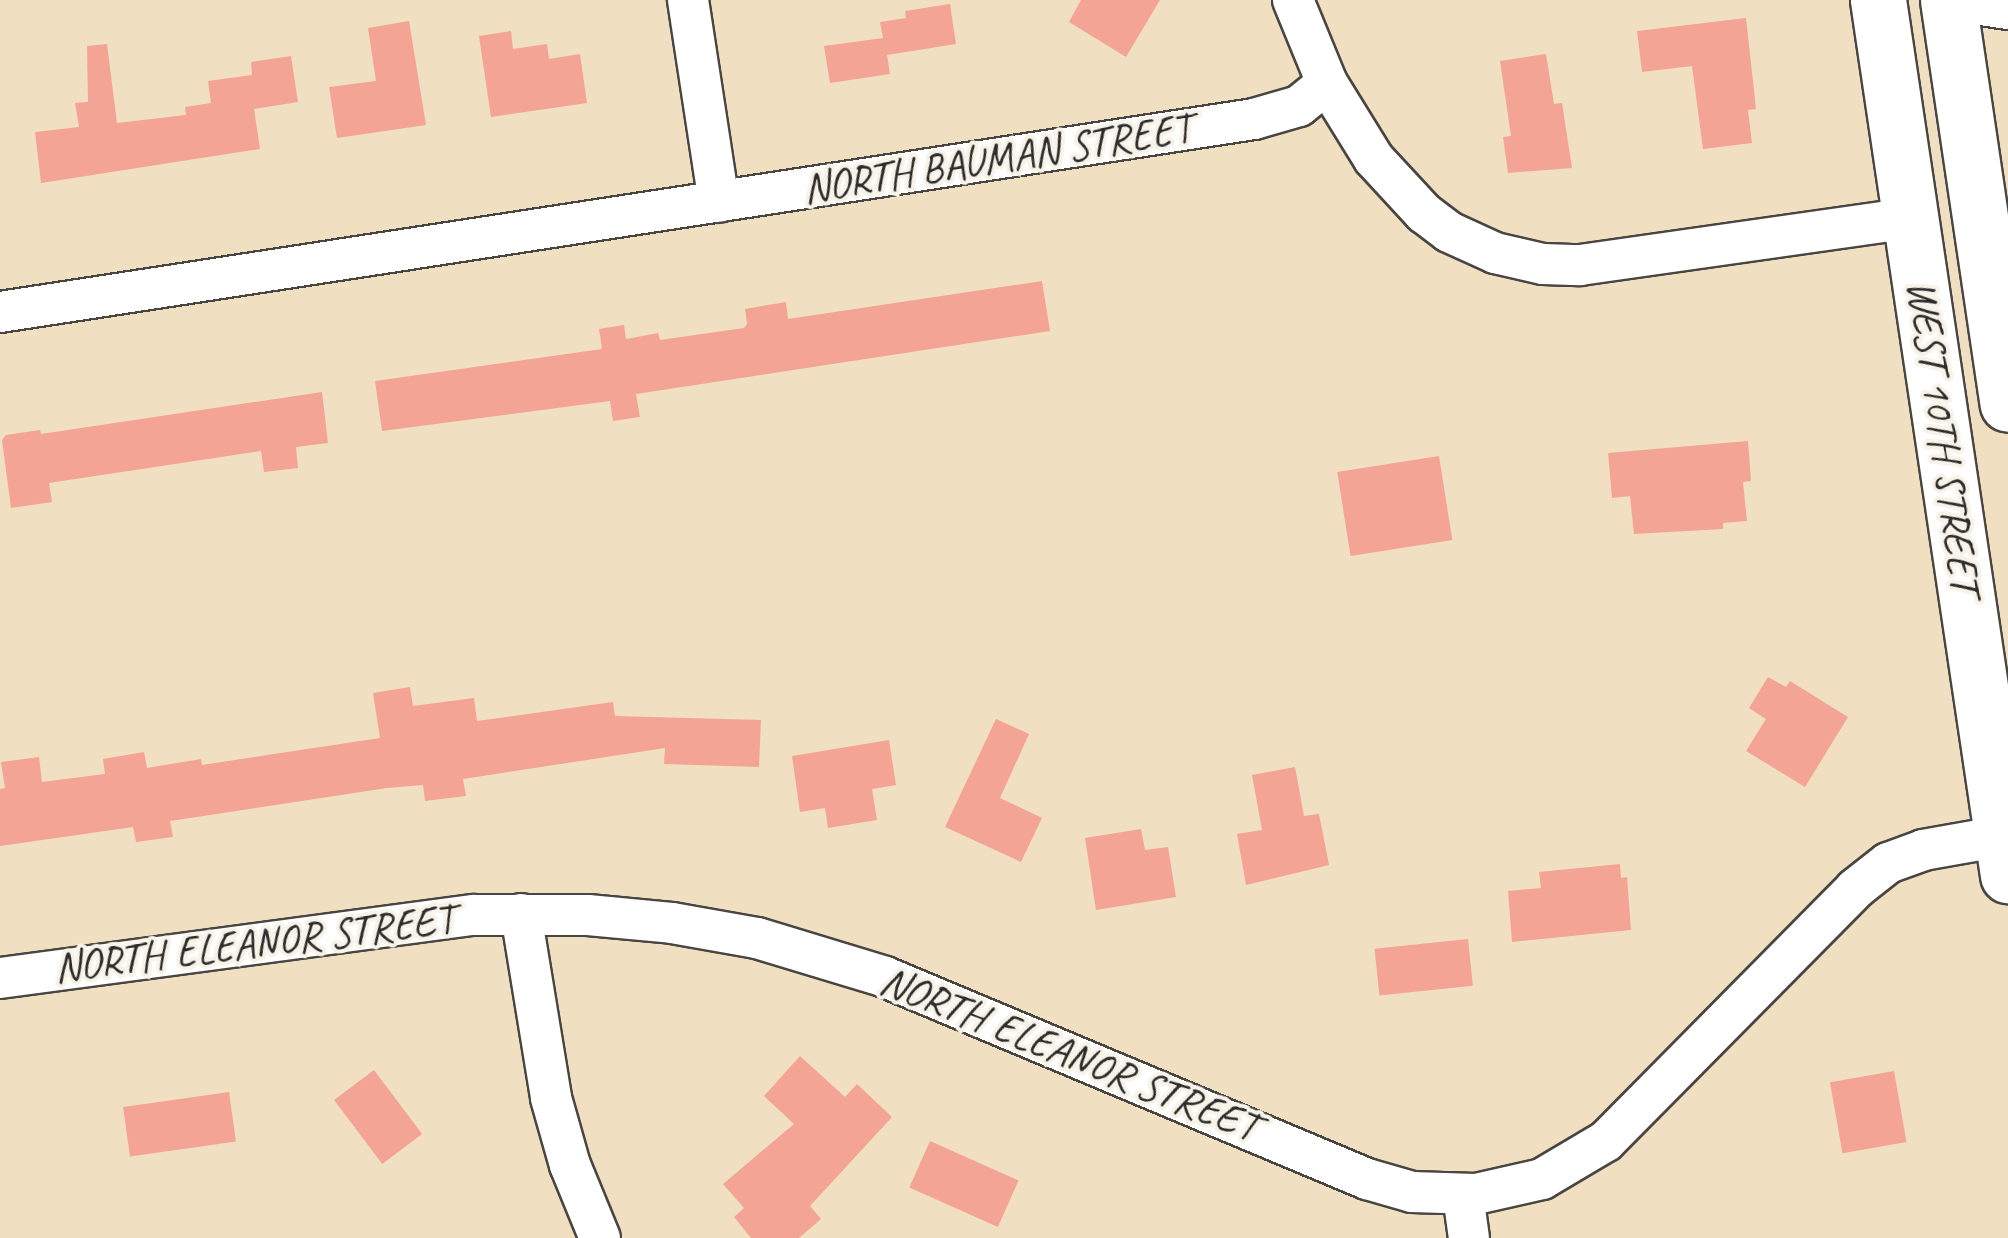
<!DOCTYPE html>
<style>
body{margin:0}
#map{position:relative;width:2008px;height:1238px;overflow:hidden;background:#f0dfc1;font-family:Caveat,sans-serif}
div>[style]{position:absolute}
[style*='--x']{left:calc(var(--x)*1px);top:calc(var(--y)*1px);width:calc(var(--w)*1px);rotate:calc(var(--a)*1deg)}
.building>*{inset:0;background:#f4a495;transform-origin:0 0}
.roads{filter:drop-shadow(2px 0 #494642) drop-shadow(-2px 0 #494642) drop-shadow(0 2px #494642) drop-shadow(0 -2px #494642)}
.minor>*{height:40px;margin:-20px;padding:0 20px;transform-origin:20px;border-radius:20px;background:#fff}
.primary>*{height:55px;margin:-27.5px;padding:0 27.5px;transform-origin:27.5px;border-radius:27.5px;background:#fff}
span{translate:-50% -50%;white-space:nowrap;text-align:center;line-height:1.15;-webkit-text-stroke:8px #f7f3e8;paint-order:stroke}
.street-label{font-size:42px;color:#2b2b2b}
</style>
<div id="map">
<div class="building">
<i style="clip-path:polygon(1081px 0,1160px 0,1126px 57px,1069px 22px)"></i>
<i style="clip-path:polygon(950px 4px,956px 44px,887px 55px,890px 74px,830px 83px,824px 46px,883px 38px,880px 22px,906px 18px,905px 11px)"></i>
<i style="clip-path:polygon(1746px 18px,1756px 109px,1748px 110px,1752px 143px,1703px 149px,1692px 66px,1642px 72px,1637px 31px)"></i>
<i style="clip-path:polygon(409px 21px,426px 125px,337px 138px,329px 87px,376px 81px,368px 28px)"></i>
<i style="clip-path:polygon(511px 31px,513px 49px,547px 44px,549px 59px,580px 54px,587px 103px,491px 117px,479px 36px)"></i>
<i style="clip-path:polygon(107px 44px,117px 123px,186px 115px,185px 107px,211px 103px,208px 81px,252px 75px,251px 62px,291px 56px,298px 102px,254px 109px,260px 149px,41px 183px,35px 132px,79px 127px,75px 103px,88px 102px,87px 46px)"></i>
<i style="clip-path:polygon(1546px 54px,1554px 104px,1562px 103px,1572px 168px,1508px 173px,1503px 137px,1511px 136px,1500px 61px)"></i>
<i style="clip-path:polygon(1042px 281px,1050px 331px,636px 394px,640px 417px,613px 421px,610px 401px,382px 431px,375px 381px,602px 349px,599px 329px,624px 325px,626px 339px,658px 333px,660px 340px,744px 328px,747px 324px,745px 309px,786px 302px,788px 319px)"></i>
<i style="clip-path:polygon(322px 392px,328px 443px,296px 447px,298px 468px,264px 472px,261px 451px,49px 483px,52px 502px,11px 508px,2px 440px,6px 435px,40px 430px,41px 434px)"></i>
<i style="clip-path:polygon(1748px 441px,1751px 481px,1743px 482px,1747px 521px,1723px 523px,1723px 529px,1634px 534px,1630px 496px,1612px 498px,1608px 453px)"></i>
<i style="left:1439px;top:456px;width:85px;height:103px;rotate:81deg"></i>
<i style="clip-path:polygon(1768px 677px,1786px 687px,1790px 681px,1848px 717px,1805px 787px,1746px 751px,1766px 719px,1749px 708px)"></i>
<i style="clip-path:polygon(410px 687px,413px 706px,474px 698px,477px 721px,613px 702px,615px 716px,761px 720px,759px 767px,664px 764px,665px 748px,463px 779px,466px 796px,425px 801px,423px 785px,387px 788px,170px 821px,173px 837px,136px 842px,133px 827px,0 846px,0 789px,5px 788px,1px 762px,39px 757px,42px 782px,105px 774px,103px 759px,144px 752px,147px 768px,201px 759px,202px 765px,380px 738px,373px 693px)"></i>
<i style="clip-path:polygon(996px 719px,1029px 734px,1000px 798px,1042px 818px,1021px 862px,945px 827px)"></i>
<i style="clip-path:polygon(889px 740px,896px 785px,872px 789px,877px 820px,828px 828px,825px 808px,800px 812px,792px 756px)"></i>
<i style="clip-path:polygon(1295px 767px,1304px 816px,1319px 814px,1329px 865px,1246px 885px,1237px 834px,1262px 830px,1252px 775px)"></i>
<i style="clip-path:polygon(1141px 829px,1145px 850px,1168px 847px,1176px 897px,1096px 910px,1085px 838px)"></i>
<i style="clip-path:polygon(1620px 864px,1621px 878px,1627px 877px,1631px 930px,1512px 942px,1508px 891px,1541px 888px,1539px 872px)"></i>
<i style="left:1468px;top:939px;width:47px;height:94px;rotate:84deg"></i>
<i style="clip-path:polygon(800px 1056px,845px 1097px,857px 1084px,892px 1117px,810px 1206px,821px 1219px,799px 1238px,751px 1238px,734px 1217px,744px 1208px,723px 1184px,794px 1124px,764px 1096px)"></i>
<i style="left:374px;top:1070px;width:80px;height:50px;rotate:53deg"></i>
<i style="left:1894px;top:1071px;width:72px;height:65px;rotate:80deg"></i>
<i style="left:229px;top:1092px;width:50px;height:107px;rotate:82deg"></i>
<i style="left:930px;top:1141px;width:97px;height:51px;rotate:24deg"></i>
</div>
<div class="roads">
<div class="minor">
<i style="--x:688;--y:0;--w:204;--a:81.3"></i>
<i style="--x:1293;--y:0;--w:90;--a:67.7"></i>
<i style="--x:1327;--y:83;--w:89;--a:58.3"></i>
<i style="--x:1374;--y:159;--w:74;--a:47.2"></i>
<i style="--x:1424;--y:213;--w:31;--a:37"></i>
<i style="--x:1449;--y:232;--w:51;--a:24.5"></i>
<i style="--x:1495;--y:253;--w:49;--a:12.9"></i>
<i style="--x:1543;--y:264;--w:37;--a:2"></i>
<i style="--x:1580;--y:265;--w:333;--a:-8.1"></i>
<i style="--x:1947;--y:0;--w:62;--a:8.4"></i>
<i style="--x:0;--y:312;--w:1269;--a:-8.75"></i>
<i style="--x:1254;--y:119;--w:47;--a:-16.1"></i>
<i style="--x:1299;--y:106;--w:36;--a:-39"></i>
<i style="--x:521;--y:914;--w:186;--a:80.7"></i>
<i style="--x:551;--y:1098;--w:70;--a:74.2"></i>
<i style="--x:570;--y:1165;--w:79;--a:67.7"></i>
<i style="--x:0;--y:978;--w:478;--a:-7.6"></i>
<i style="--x:474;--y:915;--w:114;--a:0"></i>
<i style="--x:588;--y:915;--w:84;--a:5.4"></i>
<i style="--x:672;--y:923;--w:86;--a:10"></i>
<i style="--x:757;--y:938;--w:134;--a:16.9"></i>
<i style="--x:885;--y:977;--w:523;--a:22.74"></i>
<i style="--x:1367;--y:1179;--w:47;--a:16.1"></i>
<i style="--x:1412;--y:1192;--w:64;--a:1.8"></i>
<i style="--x:1476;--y:1194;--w:68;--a:-12.8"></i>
<i style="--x:1542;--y:1179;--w:74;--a:-30.7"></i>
<i style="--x:1606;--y:1141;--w:354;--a:-45.3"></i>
<i style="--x:1855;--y:889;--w:42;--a:-38.2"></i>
<i style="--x:1888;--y:863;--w:37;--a:-20"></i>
<i style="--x:1923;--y:850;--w:86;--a:-10"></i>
<i style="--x:1463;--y:1195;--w:43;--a:82.1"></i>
</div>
<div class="primary">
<i style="--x:1878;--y:0;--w:885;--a:81.55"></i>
<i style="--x:1948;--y:0;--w:408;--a:81.6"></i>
</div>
</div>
<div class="street-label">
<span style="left:997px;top:159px;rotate:-9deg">NORTH BAUMAN STREET</span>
<span style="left:1943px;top:437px;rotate:82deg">WEST 10TH STREET</span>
<span style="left:254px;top:944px;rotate:-7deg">NORTH ELEANOR STREET</span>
<span style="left:1069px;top:1054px;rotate:22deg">NORTH ELEANOR STREET</span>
</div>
</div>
